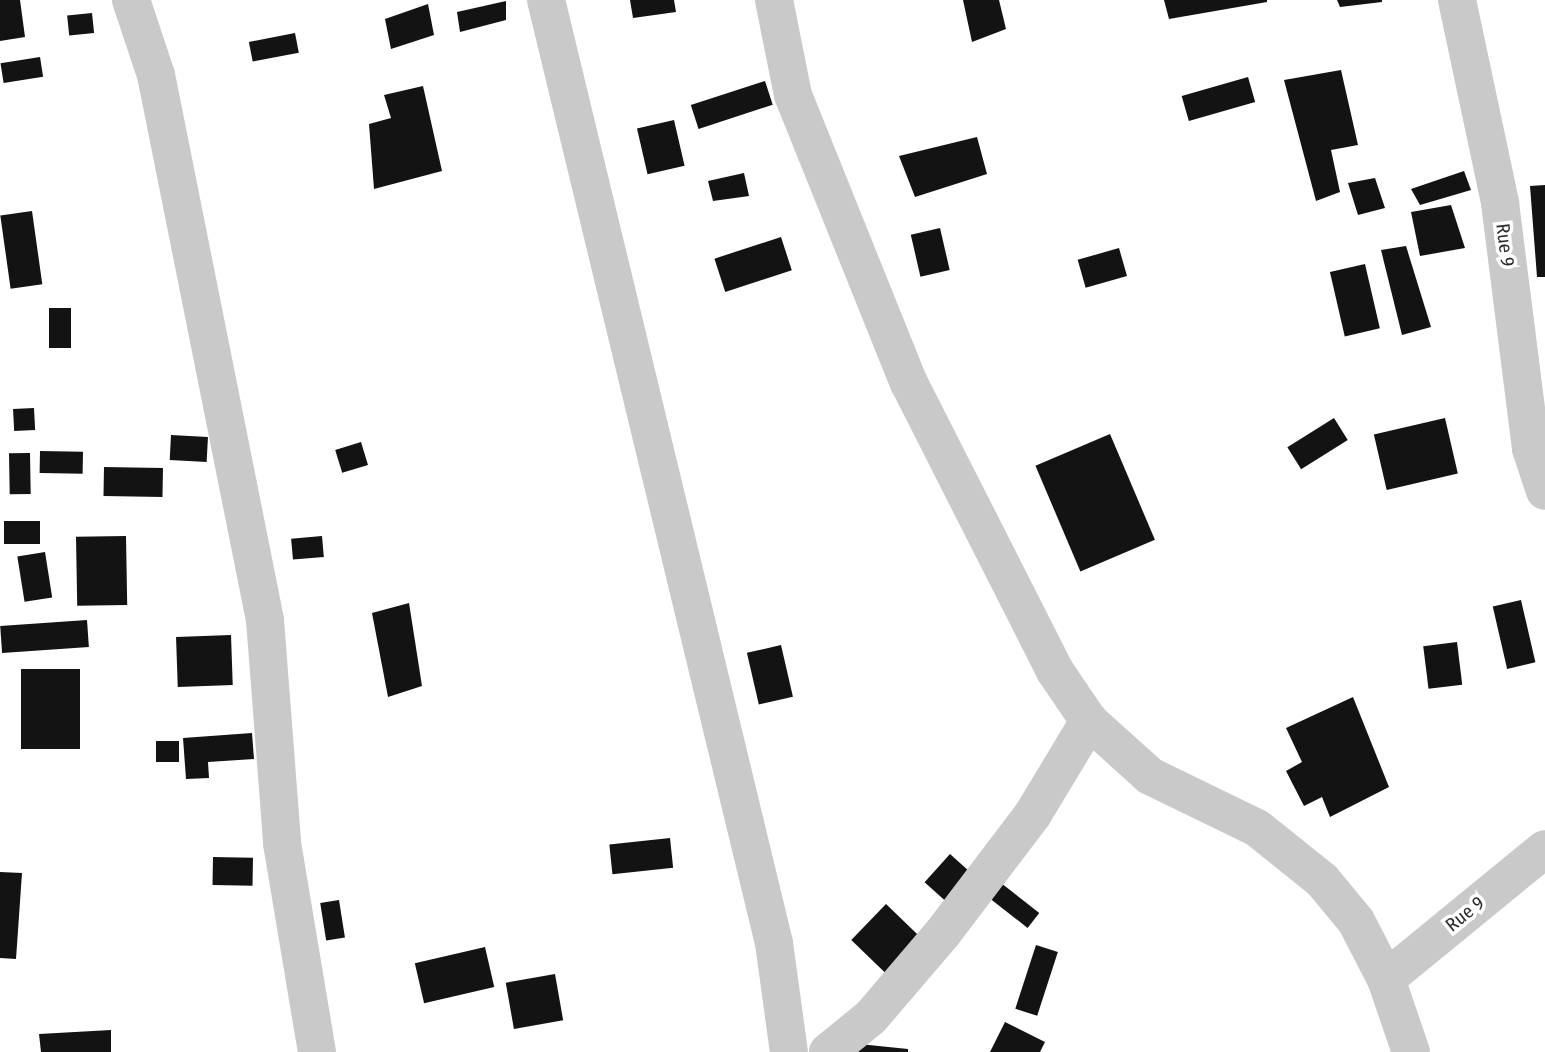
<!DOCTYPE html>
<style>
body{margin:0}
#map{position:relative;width:1545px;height:1052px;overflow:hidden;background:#fff;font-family:"Fira Sans Condensed",sans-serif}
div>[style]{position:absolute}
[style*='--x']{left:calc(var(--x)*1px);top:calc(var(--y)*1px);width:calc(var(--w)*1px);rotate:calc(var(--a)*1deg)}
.building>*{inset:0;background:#131313;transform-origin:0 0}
.minor>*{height:38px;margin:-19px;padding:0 19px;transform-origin:19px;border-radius:19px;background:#c9c9c9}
span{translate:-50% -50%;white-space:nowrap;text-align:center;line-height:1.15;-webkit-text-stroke:7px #fff;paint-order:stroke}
.street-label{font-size:19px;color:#2c2c2c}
</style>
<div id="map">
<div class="building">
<i style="clip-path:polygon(0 0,20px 0,25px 37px,0 41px)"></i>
<i style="clip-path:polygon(630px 0,674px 0,676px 12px,633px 18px)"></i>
<i style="clip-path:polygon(963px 0,999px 0,1006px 29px,972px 42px)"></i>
<i style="clip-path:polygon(1164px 0,1267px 0,1267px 2px,1169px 19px)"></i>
<i style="clip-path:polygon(1337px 0,1382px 0,1382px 2px,1340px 7px)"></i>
<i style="clip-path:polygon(506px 1px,506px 20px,460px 32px,457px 12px)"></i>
<i style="clip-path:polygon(428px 4px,434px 35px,391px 49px,385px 19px)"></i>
<i style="left:92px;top:13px;width:20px;height:25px;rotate:84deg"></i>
<i style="left:295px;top:33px;width:20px;height:47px;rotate:79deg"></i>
<i style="left:40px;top:57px;width:20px;height:40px;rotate:81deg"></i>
<i style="clip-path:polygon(1341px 70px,1358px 145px,1331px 150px,1340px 192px,1316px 201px,1284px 80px)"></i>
<i style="left:1248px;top:77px;width:26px;height:69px;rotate:74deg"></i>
<i style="left:765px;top:81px;width:25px;height:78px;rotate:72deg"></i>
<i style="clip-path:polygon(423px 86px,442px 171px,374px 189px,369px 124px,391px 118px,384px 95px)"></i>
<i style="left:674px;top:120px;width:47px;height:38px;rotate:77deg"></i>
<i style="clip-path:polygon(977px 137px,987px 174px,915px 197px,899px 156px)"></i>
<i style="clip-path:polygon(1464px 171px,1471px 190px,1420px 205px,1411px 189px)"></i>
<i style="clip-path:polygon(744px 173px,749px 196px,713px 201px,708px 181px)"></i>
<i style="clip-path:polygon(1375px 178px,1385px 208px,1358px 215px,1348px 183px)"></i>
<i style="clip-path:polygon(1545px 185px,1545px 277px,1537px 277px,1530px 186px)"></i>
<i style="clip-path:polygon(1451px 205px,1465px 248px,1420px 256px,1411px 212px)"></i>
<i style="left:32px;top:211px;width:74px;height:32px;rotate:82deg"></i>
<i style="left:940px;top:228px;width:43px;height:30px;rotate:77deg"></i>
<i style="left:781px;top:237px;width:35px;height:70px;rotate:72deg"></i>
<i style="clip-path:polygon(1406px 246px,1431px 327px,1402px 335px,1381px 250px)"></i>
<i style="left:1119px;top:248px;width:29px;height:43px;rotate:74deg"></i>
<i style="left:1365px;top:264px;width:66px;height:36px;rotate:77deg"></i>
<i style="left:49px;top:308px;width:22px;height:40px"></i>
<i style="left:34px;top:408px;width:22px;height:21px;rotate:87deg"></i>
<i style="left:1334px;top:418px;width:26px;height:55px;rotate:58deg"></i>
<i style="left:1445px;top:418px;width:57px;height:73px;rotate:77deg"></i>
<i style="left:1110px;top:434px;width:115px;height:81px;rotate:67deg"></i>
<i style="left:171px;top:435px;width:37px;height:25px;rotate:3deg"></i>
<i style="left:361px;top:442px;width:24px;height:27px;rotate:73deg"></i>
<i style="left:40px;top:451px;width:43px;height:22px;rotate:1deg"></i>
<i style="left:30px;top:453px;width:41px;height:21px;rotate:89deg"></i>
<i style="left:104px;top:467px;width:59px;height:29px;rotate:1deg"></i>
<i style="left:40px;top:521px;width:23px;height:36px;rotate:90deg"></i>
<i style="left:126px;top:536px;width:69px;height:50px;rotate:89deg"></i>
<i style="left:322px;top:536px;width:21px;height:31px;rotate:85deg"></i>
<i style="left:45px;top:552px;width:46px;height:28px;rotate:81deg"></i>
<i style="left:1521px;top:600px;width:64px;height:29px;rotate:77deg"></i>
<i style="clip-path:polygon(409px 603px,422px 686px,388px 697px,372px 613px)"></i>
<i style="left:87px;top:620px;width:27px;height:87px;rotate:86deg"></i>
<i style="left:231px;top:635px;width:50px;height:55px;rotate:88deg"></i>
<i style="left:1457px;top:642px;width:43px;height:34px;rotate:83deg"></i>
<i style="left:781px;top:645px;width:53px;height:35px;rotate:77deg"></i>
<i style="left:21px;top:669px;width:59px;height:80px"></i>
<i style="clip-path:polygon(1353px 697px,1389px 787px,1330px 817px,1322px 797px,1304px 806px,1286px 771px,1302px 762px,1286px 728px)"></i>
<i style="clip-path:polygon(252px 733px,254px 759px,208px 762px,209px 778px,186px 779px,183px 738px)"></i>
<i style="left:156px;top:741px;width:23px;height:21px"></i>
<i style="left:670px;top:838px;width:30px;height:61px;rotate:84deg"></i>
<i style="left:950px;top:854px;width:27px;height:38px;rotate:42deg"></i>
<i style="left:213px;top:857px;width:40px;height:28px;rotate:1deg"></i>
<i style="clip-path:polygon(0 872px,22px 873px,16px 959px,0 958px)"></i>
<i style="left:992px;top:876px;width:60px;height:19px;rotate:38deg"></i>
<i style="left:339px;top:900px;width:38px;height:19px;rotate:81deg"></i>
<i style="left:886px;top:904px;width:50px;height:50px;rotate:44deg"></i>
<i style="left:1036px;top:945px;width:23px;height:67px;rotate:18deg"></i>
<i style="left:485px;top:947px;width:41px;height:72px;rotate:77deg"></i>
<i style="left:555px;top:974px;width:47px;height:50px;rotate:80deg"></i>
<i style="clip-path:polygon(1005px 1022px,1045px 1042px,1040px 1052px,990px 1052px)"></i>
<i style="clip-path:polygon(111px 1030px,111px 1052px,41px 1052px,39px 1034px)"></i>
<i style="clip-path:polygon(859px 1044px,908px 1049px,908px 1052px,858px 1052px)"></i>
</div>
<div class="minor">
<i style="--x:131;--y:0;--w:79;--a:71.6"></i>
<i style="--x:156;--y:75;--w:556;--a:78.69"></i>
<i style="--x:265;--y:620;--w:224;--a:85.6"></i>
<i style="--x:282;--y:843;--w:212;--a:80.5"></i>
<i style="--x:546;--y:0;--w:970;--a:76.41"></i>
<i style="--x:774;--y:943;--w:110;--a:82.2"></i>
<i style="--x:774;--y:0;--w:97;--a:78.7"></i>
<i style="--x:793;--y:95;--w:310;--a:68.1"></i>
<i style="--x:909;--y:383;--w:323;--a:63.1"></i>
<i style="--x:1055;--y:671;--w:60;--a:55.8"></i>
<i style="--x:1089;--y:721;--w:82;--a:42"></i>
<i style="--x:1150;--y:776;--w:119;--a:25.9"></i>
<i style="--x:1257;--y:828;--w:83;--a:38.7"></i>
<i style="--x:1322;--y:880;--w:53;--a:50.3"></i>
<i style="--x:1356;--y:921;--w:65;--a:62.7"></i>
<i style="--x:1386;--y:979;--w:77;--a:71.1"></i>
<i style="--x:1457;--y:0;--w:208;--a:78"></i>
<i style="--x:1500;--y:203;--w:248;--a:82.8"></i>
<i style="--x:1531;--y:449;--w:44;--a:71.6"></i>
<i style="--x:1386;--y:979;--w:205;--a:-39.3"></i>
<i style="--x:828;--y:1052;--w:55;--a:-39.1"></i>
<i style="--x:871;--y:1017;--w:109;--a:-49.5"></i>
<i style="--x:942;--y:934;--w:151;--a:-52.8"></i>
<i style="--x:1033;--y:814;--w:109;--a:-58.9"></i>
</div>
<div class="street-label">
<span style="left:1505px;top:245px;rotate:83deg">Rue 9</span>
<span style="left:1465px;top:914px;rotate:-39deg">Rue 9</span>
</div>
</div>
